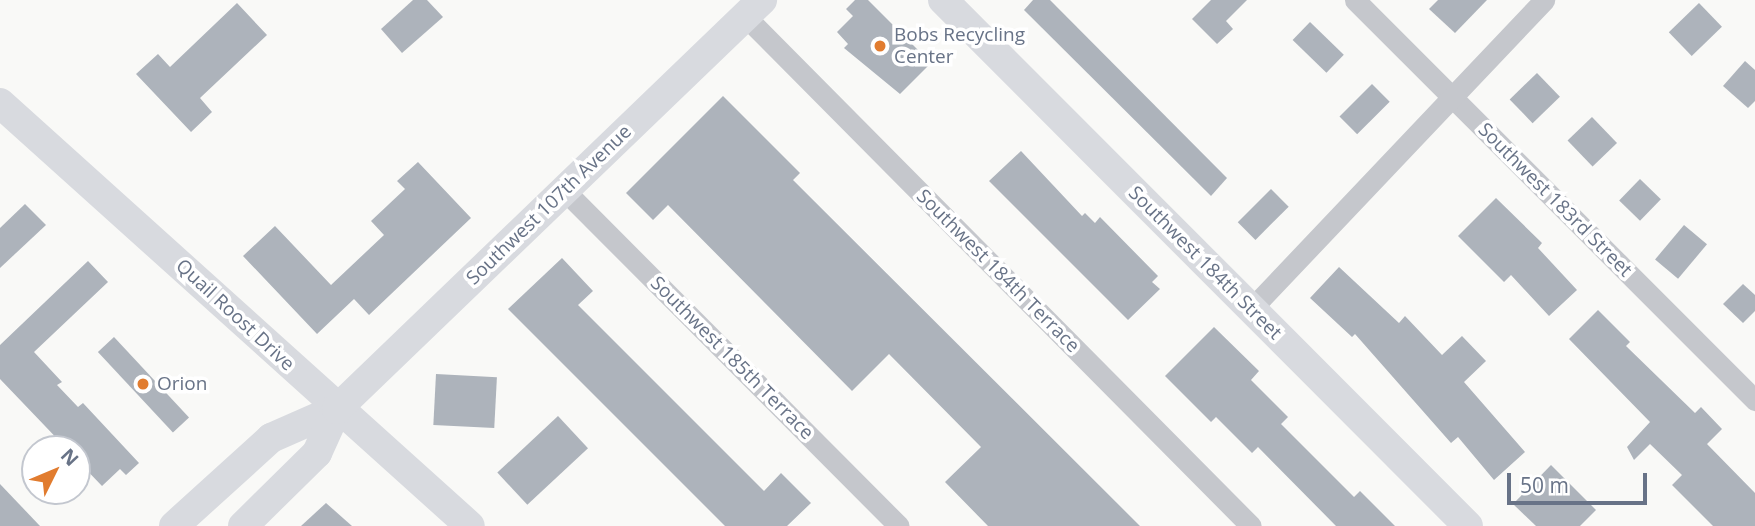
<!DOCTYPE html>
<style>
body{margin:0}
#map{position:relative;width:1755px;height:526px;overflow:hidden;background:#f9f9f7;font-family:"Open Sans",sans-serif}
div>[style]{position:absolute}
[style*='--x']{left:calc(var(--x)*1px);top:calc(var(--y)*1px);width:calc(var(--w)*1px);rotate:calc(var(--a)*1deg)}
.building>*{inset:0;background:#adb3bb;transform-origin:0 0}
.street>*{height:21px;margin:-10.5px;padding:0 10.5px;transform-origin:10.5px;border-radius:10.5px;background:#c5c7cc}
.secondary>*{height:30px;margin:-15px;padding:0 15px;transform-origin:15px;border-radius:15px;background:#d8dadf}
.dots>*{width:19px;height:19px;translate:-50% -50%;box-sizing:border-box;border:4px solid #fff;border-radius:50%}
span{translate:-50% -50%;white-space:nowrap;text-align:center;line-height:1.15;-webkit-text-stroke:7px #fff;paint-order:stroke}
.poi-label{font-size:19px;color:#687387}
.left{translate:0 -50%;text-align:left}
.street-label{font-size:19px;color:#687387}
.north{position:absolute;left:21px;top:435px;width:70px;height:70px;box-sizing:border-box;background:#fff;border:2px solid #c3c7cf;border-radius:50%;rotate:47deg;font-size:19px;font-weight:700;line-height:28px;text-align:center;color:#687387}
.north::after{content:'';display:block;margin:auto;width:24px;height:32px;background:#e17c2f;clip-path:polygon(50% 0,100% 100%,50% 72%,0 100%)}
.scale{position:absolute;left:1507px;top:473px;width:140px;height:32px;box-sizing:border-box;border:4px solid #687387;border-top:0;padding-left:9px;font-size:21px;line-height:24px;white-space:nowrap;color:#687387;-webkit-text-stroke:5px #fff;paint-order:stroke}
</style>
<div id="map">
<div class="building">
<i style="clip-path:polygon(413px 0,427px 0,443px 17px,402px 53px,381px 29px)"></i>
<i style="clip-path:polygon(855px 0,868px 0,931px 63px,900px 94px,844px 48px,848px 44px,837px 32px,853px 16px,846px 9px)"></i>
<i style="clip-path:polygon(1033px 0,1050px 0,1227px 178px,1211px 196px,1024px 10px)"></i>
<i style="clip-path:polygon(1211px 0,1247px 0,1226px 21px,1233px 29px,1217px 44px,1192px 19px)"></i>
<i style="clip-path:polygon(1438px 0,1487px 0,1455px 33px,1429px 9px)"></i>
<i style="clip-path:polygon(237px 3px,267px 35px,200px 98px,212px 112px,191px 132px,136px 74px,158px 54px,170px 67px)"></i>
<i style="left:1699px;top:3px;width:33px;height:42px;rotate:46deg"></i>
<i style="left:1310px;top:22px;width:47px;height:25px;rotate:44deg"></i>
<i style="clip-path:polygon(1745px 61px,1755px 70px,1755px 101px,1748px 108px,1723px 86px)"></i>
<i style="left:1537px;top:73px;width:33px;height:38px;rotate:46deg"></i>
<i style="left:1372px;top:84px;width:25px;height:46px;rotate:45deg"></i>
<i style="clip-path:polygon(723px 96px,800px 173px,793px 180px,1140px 526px,988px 526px,945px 482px,981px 447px,889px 354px,852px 391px,668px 205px,653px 220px,626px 193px)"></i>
<i style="left:1592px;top:117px;width:36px;height:34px;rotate:46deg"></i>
<i style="clip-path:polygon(1021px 151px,1082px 216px,1085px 213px,1095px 223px,1100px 217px,1158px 276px,1152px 282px,1160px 289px,1128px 320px,989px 181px)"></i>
<i style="clip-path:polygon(418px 162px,471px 218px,369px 315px,354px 299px,317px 334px,243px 256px,275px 226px,331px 285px,384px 235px,371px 221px,405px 189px,397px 181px)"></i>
<i style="left:1640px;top:179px;width:29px;height:30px;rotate:44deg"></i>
<i style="left:1271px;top:189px;width:25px;height:47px;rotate:45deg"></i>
<i style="clip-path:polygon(1496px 198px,1542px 243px,1538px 248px,1577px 290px,1549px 316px,1511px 275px,1504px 282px,1458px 236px)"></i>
<i style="clip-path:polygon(25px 204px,46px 225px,0 268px,0 228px)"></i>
<i style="left:1684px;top:225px;width:30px;height:45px;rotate:40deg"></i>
<i style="clip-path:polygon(562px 258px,593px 291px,578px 305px,764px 491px,781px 473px,811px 503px,787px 526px,725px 526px,508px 309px)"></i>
<i style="clip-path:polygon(88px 261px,108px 282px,34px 352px,62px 382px,57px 385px,78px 407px,83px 403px,139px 463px,126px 475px,120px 469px,102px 486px,77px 460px,77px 449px,67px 449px,0 379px,0 345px)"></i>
<i style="clip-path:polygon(1339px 267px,1399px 323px,1405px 316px,1442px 355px,1462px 336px,1486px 361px,1464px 382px,1525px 452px,1494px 480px,1458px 437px,1451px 443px,1355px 334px,1352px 337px,1310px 298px)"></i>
<i style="clip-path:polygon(1743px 284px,1755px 295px,1755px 311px,1743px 323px,1723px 304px)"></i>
<i style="clip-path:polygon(1598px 310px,1630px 342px,1626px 346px,1695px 413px,1701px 407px,1722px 429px,1707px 444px,1755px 493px,1755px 526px,1713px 526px,1672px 485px,1682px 475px,1650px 444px,1634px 460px,1627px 447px,1650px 422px,1569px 339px)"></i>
<i style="clip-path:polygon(1214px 327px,1259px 371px,1251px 380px,1288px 417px,1281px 424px,1354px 497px,1360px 491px,1395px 526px,1336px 526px,1258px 447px,1252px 453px,1216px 417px,1211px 422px,1165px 376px)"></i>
<i style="left:114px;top:337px;width:110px;height:22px;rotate:47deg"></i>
<i style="left:436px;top:374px;width:61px;height:51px;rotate:3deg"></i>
<i style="left:558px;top:416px;width:44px;height:83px;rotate:47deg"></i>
<i style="clip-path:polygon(1551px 465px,1596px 510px,1580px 526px,1536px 526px,1513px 504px)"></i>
<i style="clip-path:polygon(0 484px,40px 526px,0 526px)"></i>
<i style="clip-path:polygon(326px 503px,352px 526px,301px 526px)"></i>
</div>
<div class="street">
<i style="--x:1355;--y:0;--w:566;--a:45"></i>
<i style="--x:745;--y:16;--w:718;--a:45.23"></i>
<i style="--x:564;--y:190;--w:474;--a:45.1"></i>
<i style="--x:1251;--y:309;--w:426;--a:-46.5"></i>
</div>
<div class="secondary">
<i style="--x:943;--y:0;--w:743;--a:45.05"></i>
<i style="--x:0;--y:103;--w:632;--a:41.99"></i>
<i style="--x:174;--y:526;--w:131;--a:-42.2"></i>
<i style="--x:271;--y:438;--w:72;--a:-23.7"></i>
<i style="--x:243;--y:526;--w:104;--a:-44.6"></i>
<i style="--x:317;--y:453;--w:48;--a:-65.6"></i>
<i style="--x:337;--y:409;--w:590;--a:-43.9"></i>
</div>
<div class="dots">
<i style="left:880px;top:46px;background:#e17c2f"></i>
<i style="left:143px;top:384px;background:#e17c2f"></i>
</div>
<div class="poi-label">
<span class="left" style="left:894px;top:46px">Bobs Recycling<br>Center</span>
<span class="left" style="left:157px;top:384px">Orion</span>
</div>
<div class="street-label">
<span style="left:1555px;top:200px;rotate:45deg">Southwest 183rd Street</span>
<span style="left:549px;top:205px;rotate:-44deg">Southwest 107th Avenue</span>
<span style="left:1205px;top:263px;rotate:45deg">Southwest 184th Street</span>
<span style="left:998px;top:271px;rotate:45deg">Southwest 184th Terrace</span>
<span style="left:235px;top:315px;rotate:43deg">Quail Roost Drive</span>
<span style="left:732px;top:358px;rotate:45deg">Southwest 185th Terrace</span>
</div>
<div class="north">N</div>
<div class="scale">50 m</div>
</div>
